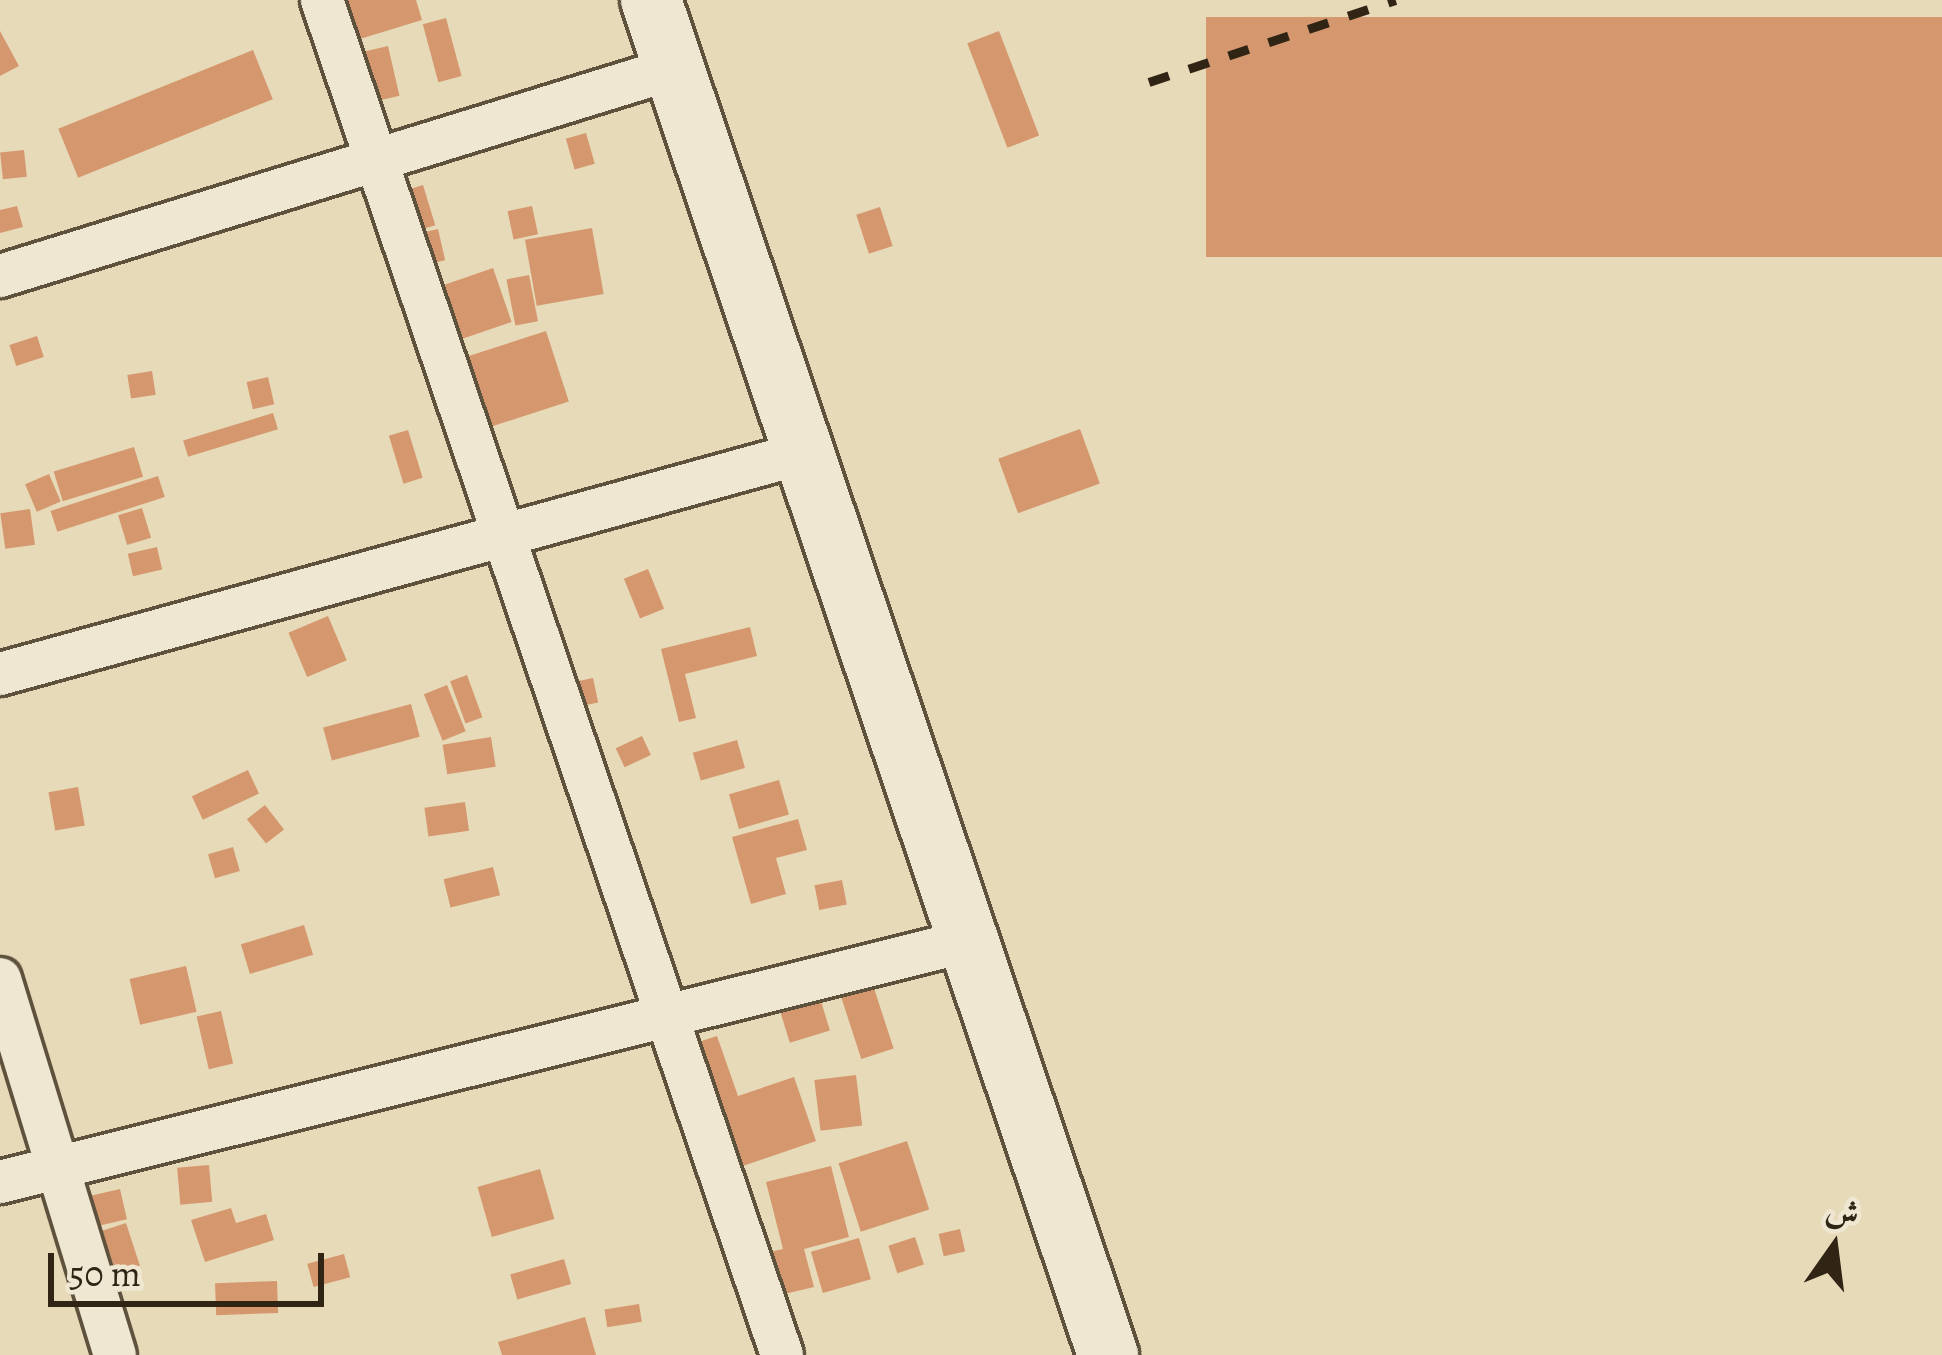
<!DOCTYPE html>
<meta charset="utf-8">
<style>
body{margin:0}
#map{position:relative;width:1942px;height:1355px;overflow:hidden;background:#e7dab9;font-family:Alegreya,Amiri,serif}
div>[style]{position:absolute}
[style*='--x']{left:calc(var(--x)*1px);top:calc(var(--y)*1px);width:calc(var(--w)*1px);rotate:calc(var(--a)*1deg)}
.building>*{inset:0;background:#d5986e;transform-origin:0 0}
.roads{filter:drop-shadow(3px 0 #5e523d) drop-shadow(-3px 0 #5e523d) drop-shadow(0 3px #5e523d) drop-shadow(0 -3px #5e523d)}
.street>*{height:42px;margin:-21px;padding:0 21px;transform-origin:21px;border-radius:21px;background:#efe7d2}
.secondary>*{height:60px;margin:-30px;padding:0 30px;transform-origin:30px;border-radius:30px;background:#efe7d2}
.rail>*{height:9px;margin-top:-4.5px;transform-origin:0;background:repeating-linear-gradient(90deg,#302414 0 21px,transparent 0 42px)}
span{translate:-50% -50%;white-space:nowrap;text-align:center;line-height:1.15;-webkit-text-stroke:9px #efe7d2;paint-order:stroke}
.north{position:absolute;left:1774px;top:1187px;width:120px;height:120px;-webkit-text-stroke:9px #efe7d2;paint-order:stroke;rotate:14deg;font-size:33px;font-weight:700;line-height:48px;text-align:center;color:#302414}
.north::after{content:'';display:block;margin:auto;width:42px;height:54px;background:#302414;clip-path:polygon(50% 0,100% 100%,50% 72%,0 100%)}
.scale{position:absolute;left:48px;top:1253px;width:276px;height:54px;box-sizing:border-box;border:6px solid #302414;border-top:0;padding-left:15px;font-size:36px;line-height:42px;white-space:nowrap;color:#302414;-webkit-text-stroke:9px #efe7d2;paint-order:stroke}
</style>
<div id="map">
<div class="building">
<i style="clip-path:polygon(337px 0,416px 0,422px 20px,350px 42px)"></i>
<i style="left:1942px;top:17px;width:240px;height:736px;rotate:90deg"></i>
<i style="left:446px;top:18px;width:60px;height:24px;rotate:75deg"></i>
<i style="clip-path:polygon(0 31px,19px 66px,0 76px)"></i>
<i style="left:999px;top:31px;width:112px;height:34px;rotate:69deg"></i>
<i style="left:388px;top:46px;width:51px;height:41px;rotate:77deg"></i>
<i style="left:253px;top:50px;width:53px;height:210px;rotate:68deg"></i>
<i style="left:586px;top:133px;width:32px;height:21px;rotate:74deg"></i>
<i style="left:24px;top:150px;width:27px;height:24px;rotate:84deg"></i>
<i style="left:423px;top:185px;width:42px;height:29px;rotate:73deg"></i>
<i style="clip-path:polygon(17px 206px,23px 227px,0 233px,0 210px)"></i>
<i style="left:532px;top:206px;width:29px;height:25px;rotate:78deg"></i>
<i style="left:880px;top:207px;width:41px;height:25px;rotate:72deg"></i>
<i style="left:592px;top:228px;width:67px;height:68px;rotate:80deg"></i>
<i style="left:438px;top:229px;width:32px;height:28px;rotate:77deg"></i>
<i style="left:493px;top:268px;width:57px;height:62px;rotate:71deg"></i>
<i style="left:529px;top:275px;width:47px;height:23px;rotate:79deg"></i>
<i style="left:546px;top:331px;width:74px;height:91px;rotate:72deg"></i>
<i style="left:37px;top:336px;width:22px;height:29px;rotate:72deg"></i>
<i style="left:152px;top:371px;width:24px;height:25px;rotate:81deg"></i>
<i style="left:268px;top:377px;width:28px;height:22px;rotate:77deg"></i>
<i style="left:273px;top:413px;width:17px;height:94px;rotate:73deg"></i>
<i style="left:1080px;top:429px;width:58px;height:87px;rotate:70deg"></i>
<i style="left:408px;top:430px;width:50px;height:20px;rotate:73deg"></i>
<i style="left:134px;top:447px;width:31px;height:84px;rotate:73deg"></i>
<i style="left:49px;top:474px;width:30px;height:26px;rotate:67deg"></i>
<i style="left:158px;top:476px;width:22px;height:113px;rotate:72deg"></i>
<i style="left:142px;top:508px;width:31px;height:25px;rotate:73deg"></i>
<i style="left:30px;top:509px;width:36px;height:30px;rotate:82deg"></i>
<i style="left:157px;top:547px;width:23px;height:30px;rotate:77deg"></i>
<i style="left:648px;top:569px;width:43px;height:26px;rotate:68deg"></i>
<i style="left:328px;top:616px;width:48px;height:43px;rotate:67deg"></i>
<i style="clip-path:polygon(750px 627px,757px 656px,685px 674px,696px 718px,679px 722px,661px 649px)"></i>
<i style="left:467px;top:675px;width:45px;height:18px;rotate:70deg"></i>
<i style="left:593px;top:678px;width:25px;height:28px;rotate:78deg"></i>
<i style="left:447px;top:685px;width:50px;height:25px;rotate:68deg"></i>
<i style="left:411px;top:704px;width:34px;height:91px;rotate:75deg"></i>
<i style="left:642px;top:736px;width:21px;height:29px;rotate:65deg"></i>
<i style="left:491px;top:737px;width:30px;height:49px;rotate:81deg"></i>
<i style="left:737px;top:740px;width:29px;height:46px;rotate:74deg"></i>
<i style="left:248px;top:770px;width:26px;height:62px;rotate:65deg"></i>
<i style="left:779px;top:780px;width:36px;height:52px;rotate:74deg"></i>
<i style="left:78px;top:787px;width:39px;height:30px;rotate:80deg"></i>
<i style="left:465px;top:802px;width:29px;height:41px;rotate:82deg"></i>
<i style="left:265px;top:805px;width:31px;height:23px;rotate:52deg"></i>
<i style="clip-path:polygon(798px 819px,807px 850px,776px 858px,786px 894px,751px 904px,732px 837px)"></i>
<i style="left:233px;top:847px;width:25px;height:26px;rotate:74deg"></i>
<i style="left:493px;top:867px;width:29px;height:51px;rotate:76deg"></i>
<i style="left:842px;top:880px;width:25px;height:28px;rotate:79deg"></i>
<i style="left:304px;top:925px;width:31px;height:66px;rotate:73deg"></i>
<i style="left:186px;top:966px;width:47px;height:58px;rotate:77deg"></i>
<i style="left:872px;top:982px;width:70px;height:34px;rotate:72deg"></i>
<i style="left:820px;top:998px;width:34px;height:42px;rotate:73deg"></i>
<i style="left:221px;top:1011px;width:54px;height:25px;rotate:77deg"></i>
<i style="clip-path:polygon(717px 1036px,738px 1096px,794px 1077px,816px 1141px,734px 1169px,692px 1044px)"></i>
<i style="left:856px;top:1075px;width:51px;height:42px;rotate:83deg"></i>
<i style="left:907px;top:1141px;width:72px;height:72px;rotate:72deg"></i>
<i style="left:209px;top:1165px;width:37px;height:32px;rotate:85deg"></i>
<i style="clip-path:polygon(831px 1166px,849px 1237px,804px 1249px,814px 1287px,772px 1297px,761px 1254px,783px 1249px,766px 1182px)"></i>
<i style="left:540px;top:1169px;width:52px;height:65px;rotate:74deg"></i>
<i style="left:120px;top:1189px;width:31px;height:29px;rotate:77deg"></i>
<i style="clip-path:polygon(231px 1208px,236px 1223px,266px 1214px,274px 1240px,205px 1262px,191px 1220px)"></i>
<i style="left:126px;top:1223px;width:45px;height:25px;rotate:72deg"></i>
<i style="left:960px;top:1229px;width:23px;height:22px;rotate:77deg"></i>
<i style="left:915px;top:1237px;width:29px;height:28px;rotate:72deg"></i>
<i style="left:859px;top:1238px;width:43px;height:50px;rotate:74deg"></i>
<i style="left:344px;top:1254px;width:24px;height:38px;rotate:75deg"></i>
<i style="left:564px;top:1259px;width:26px;height:56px;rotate:74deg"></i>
<i style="left:277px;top:1281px;width:32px;height:62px;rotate:88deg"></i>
<i style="left:639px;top:1304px;width:18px;height:35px;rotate:81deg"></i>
<i style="clip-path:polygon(585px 1317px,596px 1355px,502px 1355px,498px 1342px)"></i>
</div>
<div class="roads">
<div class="street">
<i style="--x:322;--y:0;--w:1431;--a:71.25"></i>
<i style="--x:0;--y:276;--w:706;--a:-17.13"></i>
<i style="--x:0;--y:674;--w:829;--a:-15.39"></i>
<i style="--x:0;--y:979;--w:393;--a:73"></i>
<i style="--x:0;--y:1182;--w:1002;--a:-13.98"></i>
</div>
<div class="secondary">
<i style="--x:651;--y:0;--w:1430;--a:71.36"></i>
</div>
</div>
<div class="rail">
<i style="--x:1149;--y:82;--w:260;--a:-18.4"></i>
</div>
<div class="north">ش</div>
<div class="scale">50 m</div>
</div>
